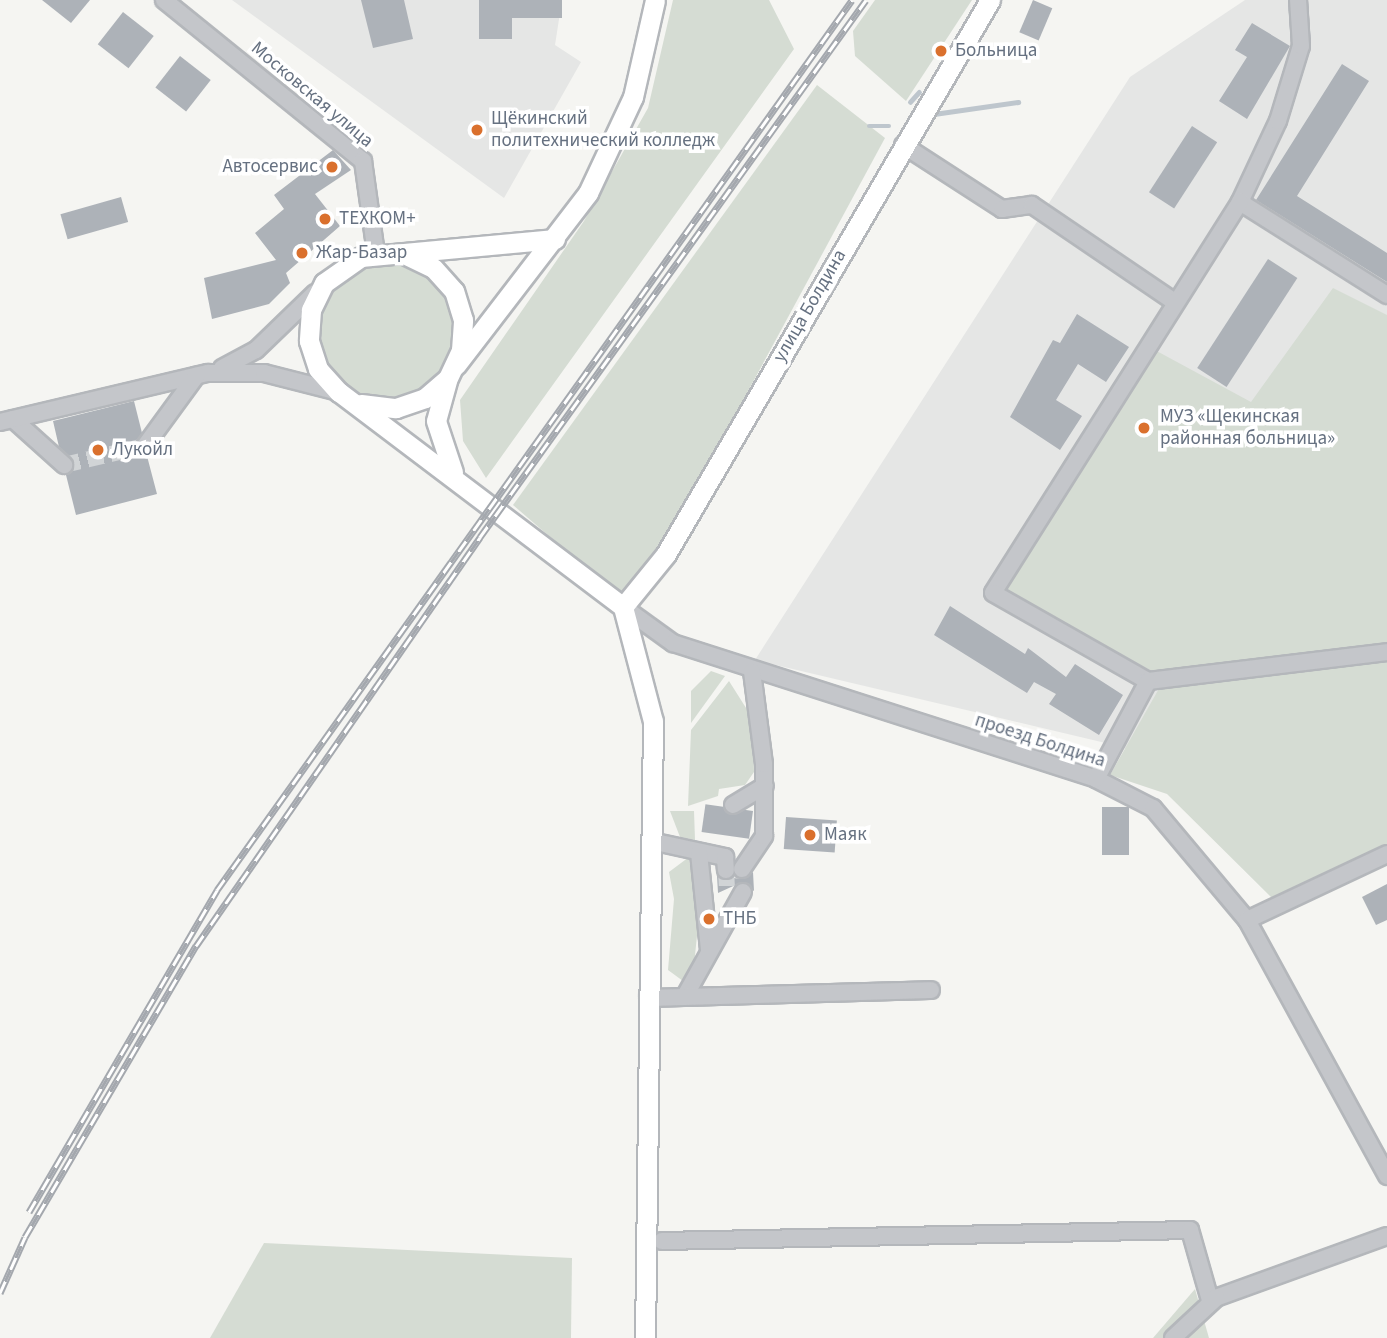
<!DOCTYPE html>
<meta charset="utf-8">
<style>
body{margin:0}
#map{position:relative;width:1387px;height:1338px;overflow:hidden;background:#f5f5f2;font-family:"Source Sans 3",sans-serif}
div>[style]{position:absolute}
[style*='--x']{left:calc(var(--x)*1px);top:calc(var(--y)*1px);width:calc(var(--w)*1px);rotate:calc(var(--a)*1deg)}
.built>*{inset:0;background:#e5e6e5}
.green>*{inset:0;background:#d5dcd3}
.round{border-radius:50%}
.stream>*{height:4.5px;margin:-2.25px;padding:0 2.25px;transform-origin:2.25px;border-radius:2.25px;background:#bec6cd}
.building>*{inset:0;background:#adb2b8;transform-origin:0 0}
.minor-tunnel>*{height:16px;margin-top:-8px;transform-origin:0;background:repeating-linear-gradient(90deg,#d1d4d6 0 16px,transparent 0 24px)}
.roads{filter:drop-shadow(2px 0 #b4b7bb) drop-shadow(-2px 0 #b4b7bb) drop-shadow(0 2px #b4b7bb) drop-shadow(0 -2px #b4b7bb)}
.minor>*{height:16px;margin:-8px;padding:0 8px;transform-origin:8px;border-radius:8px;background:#c4c6ca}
.major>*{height:19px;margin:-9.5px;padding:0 9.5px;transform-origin:9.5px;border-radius:9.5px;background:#fff}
.rail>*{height:7px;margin-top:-3.5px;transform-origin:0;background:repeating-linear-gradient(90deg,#fff 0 13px,#a4a8ae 0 26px);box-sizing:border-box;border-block:2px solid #a4a8ae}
.dots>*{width:19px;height:19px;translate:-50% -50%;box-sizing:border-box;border:4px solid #fff;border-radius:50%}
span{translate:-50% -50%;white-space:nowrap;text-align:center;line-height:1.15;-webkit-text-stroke:7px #fff;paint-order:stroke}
.poi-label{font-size:19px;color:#667181}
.left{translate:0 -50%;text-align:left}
.right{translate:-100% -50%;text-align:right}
.street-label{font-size:19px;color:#667181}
</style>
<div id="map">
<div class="built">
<i style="clip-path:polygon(232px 0,562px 0,555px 45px,581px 62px,504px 198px)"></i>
<i style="clip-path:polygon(1245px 0,1387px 0,1387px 687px,1192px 770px,1114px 745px,755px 660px,1130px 77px)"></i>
</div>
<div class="green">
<i style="clip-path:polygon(673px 0,769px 0,794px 49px,486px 478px,463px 441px,460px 400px,584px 221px,648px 108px)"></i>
<i style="clip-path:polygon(875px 0,972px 0,906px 101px,855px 56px,853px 31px)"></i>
<i style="clip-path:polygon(817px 85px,885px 138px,661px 552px,622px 599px,513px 505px)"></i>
<i class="round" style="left:318px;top:263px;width:136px;height:136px"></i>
<i style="clip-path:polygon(1333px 288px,1387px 315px,1387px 858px,1272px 898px,1167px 794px,1110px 775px,1165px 678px,1006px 594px,1006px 583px,1153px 349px,1251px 402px)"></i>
<i style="clip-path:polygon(711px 671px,725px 676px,691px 723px,691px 691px)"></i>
<i style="clip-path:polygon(729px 681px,753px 719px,754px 772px,745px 785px,719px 789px,718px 796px,688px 806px,691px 730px)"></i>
<i style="clip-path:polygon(670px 811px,694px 811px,695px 840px,680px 837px)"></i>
<i style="clip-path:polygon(689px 857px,698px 926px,694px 965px,683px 981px,668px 970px,674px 899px,669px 872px)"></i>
<i style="clip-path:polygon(264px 1243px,572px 1258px,571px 1338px,210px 1338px)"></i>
<i style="clip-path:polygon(1195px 1289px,1209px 1338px,1153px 1338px)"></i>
</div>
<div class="stream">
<i style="--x:910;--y:102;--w:13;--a:-48"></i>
<i style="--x:934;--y:114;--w:85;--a:-8.1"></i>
<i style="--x:869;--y:126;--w:20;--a:0"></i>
</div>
<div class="building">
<i style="clip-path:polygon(42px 0,90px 0,71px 23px)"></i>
<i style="clip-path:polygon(361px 0,404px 0,413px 39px,373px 48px)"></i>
<i style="clip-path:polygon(479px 0,562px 0,562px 18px,512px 18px,512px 39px,479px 39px)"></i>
<i style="left:1033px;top:0;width:21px;height:35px;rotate:23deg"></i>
<i style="left:123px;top:12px;width:39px;height:41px;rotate:38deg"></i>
<i style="clip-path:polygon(1252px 23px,1290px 46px,1247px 119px,1219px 101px,1247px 57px,1235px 50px)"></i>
<i style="left:180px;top:56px;width:39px;height:40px;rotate:38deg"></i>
<i style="clip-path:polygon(1342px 64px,1369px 81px,1297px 196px,1387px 253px,1387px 282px,1256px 200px)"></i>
<i style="left:1192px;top:126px;width:30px;height:79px;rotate:33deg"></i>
<i style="clip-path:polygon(333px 150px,351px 170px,315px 194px,340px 226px,286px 273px,290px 283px,269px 304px,212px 319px,204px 278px,276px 260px,255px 233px,284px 209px,274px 195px)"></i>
<i style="left:121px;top:197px;width:26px;height:63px;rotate:74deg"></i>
<i style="left:1268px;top:259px;width:35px;height:130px;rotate:33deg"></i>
<i style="clip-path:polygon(1077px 314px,1129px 347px,1106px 382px,1078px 364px,1056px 400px,1082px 416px,1060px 450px,1010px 417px,1053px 340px,1060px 343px)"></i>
<i style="clip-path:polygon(134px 401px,142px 433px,135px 450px,147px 456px,157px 494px,76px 515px,66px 475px,74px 462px,59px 447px,53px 421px)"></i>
<i style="clip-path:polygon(950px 606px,1025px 654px,1028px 648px,1066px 677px,1075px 664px,1123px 695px,1099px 735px,1049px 704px,1056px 694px,1034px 682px,1027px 693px,934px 635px)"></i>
<i style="left:1102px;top:807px;width:27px;height:48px"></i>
<i style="left:753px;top:811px;width:28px;height:48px;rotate:98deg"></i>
<i style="left:786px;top:817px;width:51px;height:32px;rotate:4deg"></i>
<i style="clip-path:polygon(753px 872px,754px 891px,742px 882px,718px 893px,717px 876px,742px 879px)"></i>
<i style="clip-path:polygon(1387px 884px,1387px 920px,1376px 925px,1362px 897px)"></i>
</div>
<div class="minor-tunnel">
<i style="--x:64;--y:465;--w:83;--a:-13.2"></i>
<i style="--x:726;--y:870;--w:22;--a:87"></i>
</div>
<div class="roads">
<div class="minor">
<i style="--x:164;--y:0;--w:256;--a:39"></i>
<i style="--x:363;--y:161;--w:93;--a:82"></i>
<i style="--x:903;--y:145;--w:118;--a:32.9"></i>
<i style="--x:1002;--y:209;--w:30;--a:-8"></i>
<i style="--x:1032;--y:205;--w:171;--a:34.2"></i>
<i style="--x:1240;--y:202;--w:89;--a:-64.9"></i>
<i style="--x:1278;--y:121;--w:78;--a:-73"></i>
<i style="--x:1301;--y:46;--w:46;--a:-93.7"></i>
<i style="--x:1387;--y:295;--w:174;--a:-147.7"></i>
<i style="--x:1240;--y:202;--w:462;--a:122.3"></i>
<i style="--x:993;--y:593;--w:178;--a:29.6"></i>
<i style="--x:1148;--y:681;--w:241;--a:-6.9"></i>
<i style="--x:222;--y:368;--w:38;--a:-28"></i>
<i style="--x:256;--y:350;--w:82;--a:-44"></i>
<i style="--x:13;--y:419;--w:69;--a:42"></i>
<i style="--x:0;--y:422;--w:214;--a:-13.3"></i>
<i style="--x:208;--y:373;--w:56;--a:0"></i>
<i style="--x:264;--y:373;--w:77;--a:14.2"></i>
<i style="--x:145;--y:446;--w:87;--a:-53.9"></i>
<i style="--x:623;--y:607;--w:62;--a:35.8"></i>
<i style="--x:673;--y:643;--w:444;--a:17.8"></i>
<i style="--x:1096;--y:779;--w:64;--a:27"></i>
<i style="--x:1153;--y:808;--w:146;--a:50"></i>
<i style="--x:1247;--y:920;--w:292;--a:61.3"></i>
<i style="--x:1096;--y:779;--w:111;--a:-62"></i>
<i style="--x:733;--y:805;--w:37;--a:-31"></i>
<i style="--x:651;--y:841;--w:76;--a:12.2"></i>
<i style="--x:725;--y:857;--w:13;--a:86"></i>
<i style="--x:699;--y:853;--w:98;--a:84.1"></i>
<i style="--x:742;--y:869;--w:40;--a:-56"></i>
<i style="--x:764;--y:836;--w:72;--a:-90"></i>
<i style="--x:764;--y:764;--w:93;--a:-97.4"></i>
<i style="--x:1247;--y:920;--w:155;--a:-25.2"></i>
<i style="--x:685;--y:996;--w:119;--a:-60.9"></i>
<i style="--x:648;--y:998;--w:283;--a:-1.6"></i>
<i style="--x:662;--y:1241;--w:528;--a:-1.19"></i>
<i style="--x:1190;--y:1230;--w:73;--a:74.1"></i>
<i style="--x:1210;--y:1300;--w:188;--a:-19.9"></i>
<i style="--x:1173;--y:1338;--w:59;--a:-42.9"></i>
</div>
<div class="major">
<i style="--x:555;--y:239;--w:195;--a:174.7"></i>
<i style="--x:361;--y:257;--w:45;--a:144.9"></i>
<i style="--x:324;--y:283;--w:30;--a:116"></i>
<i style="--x:311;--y:310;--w:31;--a:94"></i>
<i style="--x:309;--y:341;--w:29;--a:72"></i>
<i style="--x:318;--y:369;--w:31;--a:48"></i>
<i style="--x:339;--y:392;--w:356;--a:37.1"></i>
<i style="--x:623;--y:607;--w:118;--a:75.3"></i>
<i style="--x:653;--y:721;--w:617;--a:90.74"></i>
<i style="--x:456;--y:365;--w:217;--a:-52.5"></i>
<i style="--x:588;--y:193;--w:106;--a:-64.9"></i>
<i style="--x:633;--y:97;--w:99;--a:-77.2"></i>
<i style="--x:447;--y:381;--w:41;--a:105.4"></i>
<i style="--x:436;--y:421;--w:54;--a:71.6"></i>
<i style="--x:361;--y:404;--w:35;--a:7"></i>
<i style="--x:396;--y:408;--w:31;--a:-19"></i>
<i style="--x:425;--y:398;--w:30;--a:-41"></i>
<i style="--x:448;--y:378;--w:31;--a:-65"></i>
<i style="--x:461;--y:350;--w:30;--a:-86"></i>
<i style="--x:463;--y:320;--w:30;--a:-107"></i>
<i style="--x:454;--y:291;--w:31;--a:-132"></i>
<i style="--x:433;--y:268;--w:30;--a:-154"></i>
<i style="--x:623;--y:607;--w:68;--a:-50.9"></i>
<i style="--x:666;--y:554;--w:642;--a:-59.68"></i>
</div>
</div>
<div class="rail">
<i style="--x:29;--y:1212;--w:373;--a:-59.7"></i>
<i style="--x:217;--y:890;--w:1093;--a:-54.49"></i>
<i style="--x:0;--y:1293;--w:61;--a:-65.9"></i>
<i style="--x:25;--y:1237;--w:338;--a:-59.6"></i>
<i style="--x:196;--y:946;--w:498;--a:-55.2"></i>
<i style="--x:480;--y:537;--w:661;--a:-54.29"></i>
</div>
<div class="dots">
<i style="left:941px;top:51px;background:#da702d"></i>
<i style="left:477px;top:130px;background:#da702d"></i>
<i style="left:332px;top:167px;background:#da702d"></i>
<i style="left:325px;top:219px;background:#da702d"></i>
<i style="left:302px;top:253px;background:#da702d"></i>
<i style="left:1144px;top:428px;background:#da702d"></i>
<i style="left:98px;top:450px;background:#da702d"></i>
<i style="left:810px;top:835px;background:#da702d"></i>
<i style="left:709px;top:919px;background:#da702d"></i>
</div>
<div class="poi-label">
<span class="left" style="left:955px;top:51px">Больница</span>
<span class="left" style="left:491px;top:130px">Щёкинский<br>политехнический колледж</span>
<span class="right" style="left:318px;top:167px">Автосервис</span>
<span class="left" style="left:339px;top:219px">ТЕХКОМ+</span>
<span class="left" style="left:316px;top:253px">Жар-Базар</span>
<span class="left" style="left:1160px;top:428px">МУЗ «Щекинская<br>районная больница»</span>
<span class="left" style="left:112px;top:450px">Лукойл</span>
<span class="left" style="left:824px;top:835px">Маяк</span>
<span class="left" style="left:723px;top:919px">ТНБ</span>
</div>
<div class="street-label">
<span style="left:312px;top:95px;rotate:40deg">Московская улица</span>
<span style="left:810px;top:306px;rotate:-60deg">улица Болдина</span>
<span style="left:1040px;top:741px;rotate:18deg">проезд Болдина</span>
</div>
</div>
